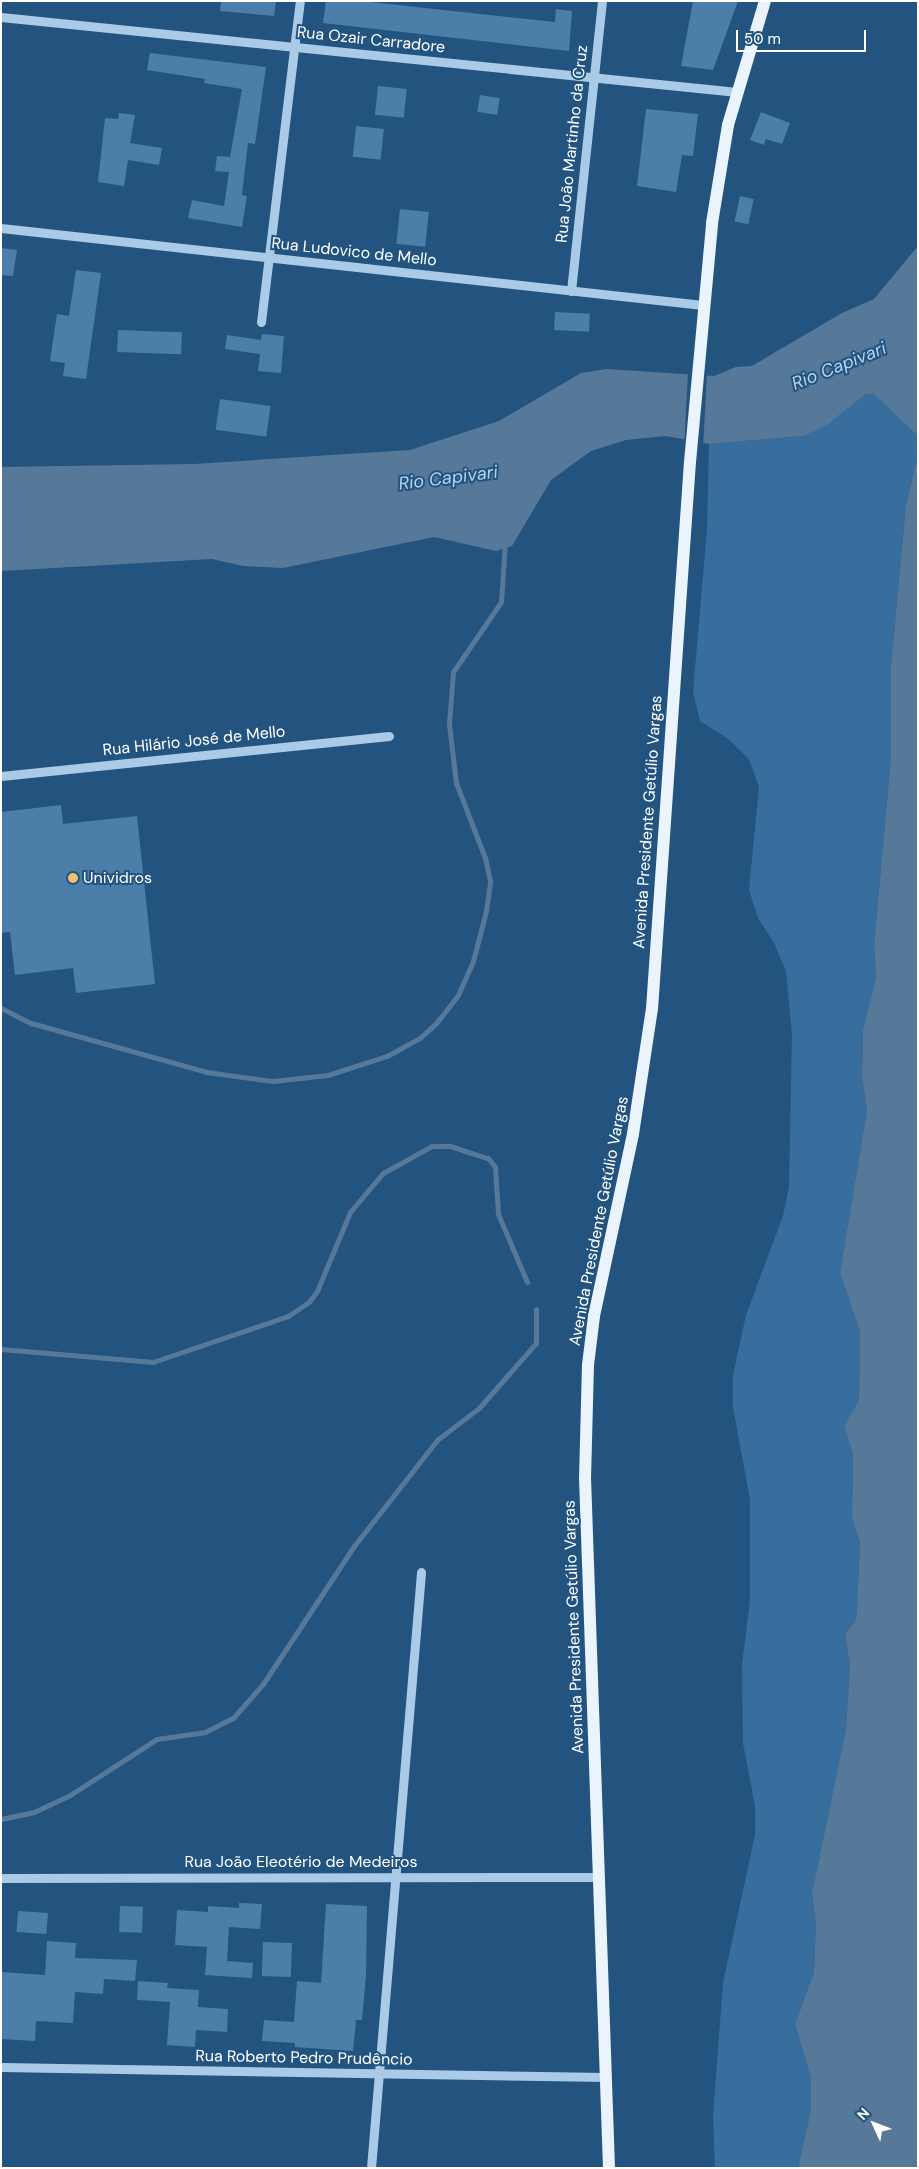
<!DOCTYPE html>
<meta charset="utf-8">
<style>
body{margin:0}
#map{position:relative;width:919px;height:2169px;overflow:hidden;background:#235480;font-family:"DM Sans",sans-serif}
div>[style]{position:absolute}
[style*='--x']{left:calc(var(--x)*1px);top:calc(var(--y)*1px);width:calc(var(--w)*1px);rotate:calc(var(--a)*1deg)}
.green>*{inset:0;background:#376e9e}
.water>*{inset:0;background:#577999}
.pier>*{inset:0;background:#235480;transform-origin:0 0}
.stream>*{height:5px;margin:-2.5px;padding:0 2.5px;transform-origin:2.5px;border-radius:2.5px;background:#577999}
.building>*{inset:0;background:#4b7ea9;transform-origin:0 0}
.minor>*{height:9px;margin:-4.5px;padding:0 4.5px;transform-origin:4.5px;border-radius:4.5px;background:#a9cbe7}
.major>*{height:12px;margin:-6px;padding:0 6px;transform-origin:6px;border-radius:6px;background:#ebf4fd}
.dots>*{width:14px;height:14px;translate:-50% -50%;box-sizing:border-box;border:2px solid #235480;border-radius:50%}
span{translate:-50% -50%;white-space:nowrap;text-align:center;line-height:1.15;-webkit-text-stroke:4px #235480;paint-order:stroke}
.street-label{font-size:16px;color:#fff}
.poi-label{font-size:16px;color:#fff}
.left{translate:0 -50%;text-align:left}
.water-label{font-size:18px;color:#b5d4ef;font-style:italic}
.frame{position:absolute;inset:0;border:2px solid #fff;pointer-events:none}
.north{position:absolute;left:849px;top:2099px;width:50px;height:50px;-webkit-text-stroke:4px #235480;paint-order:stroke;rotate:313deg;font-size:14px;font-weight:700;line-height:20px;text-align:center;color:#fff}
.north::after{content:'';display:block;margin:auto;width:18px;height:22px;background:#fff;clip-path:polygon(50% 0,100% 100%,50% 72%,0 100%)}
.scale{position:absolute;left:736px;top:30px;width:130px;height:22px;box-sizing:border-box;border:2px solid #fff;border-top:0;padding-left:6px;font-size:15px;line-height:18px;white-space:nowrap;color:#fff;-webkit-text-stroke:4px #235480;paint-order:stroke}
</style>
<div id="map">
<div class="green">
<i style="clip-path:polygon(866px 394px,875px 394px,881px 399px,918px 436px,918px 455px,906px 504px,891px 666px,891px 757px,874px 945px,876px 978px,863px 1029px,862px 1076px,867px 1110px,840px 1273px,860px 1332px,859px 1400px,844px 1426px,853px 1454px,852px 1518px,860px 1543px,857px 1608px,856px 1619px,845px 1635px,850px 1666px,846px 1729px,812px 1893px,816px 1924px,814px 1972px,795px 2024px,811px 2078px,811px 2110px,798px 2168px,715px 2168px,713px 2116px,723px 1983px,755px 1835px,755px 1806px,743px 1743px,742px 1664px,750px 1600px,750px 1500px,733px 1407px,733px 1375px,746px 1315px,783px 1216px,789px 1187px,792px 1034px,786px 971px,774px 943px,758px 918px,749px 890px,759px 787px,749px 759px,727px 738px,700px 721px,693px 692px,707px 530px,709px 444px,804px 436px,827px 425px)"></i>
</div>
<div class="water">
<i style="clip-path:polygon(918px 246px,918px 436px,874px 394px,866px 394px,827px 425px,804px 436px,709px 444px,666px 436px,626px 440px,591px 451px,551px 480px,512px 546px,496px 551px,434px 537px,283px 568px,243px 566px,212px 559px,1px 571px,1px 467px,194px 464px,410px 450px,499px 421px,581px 373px,607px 369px,714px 376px,736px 367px,752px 366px,842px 313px,874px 299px)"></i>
<i style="clip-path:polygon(918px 455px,918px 2168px,798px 2168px,811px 2110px,811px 2078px,795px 2024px,814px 1972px,816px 1924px,812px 1893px,846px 1729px,850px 1666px,845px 1635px,856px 1619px,857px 1608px,860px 1543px,852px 1518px,853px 1454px,844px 1426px,859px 1400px,860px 1332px,840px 1273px,867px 1110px,862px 1076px,863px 1029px,876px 978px,874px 945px,891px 757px,891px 666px,906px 504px)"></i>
</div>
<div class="pier">
<i style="left:688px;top:372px;width:19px;height:70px;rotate:3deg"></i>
</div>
<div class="stream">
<i style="--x:1;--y:1008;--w:34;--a:27"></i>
<i style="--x:31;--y:1023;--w:182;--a:15.6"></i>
<i style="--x:206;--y:1072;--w:68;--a:7.7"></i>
<i style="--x:273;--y:1081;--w:55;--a:-6.2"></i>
<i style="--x:328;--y:1075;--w:62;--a:-17.9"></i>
<i style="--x:387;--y:1056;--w:38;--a:-29"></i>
<i style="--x:420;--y:1038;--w:23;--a:-43"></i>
<i style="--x:437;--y:1022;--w:34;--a:-52"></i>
<i style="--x:458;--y:995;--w:37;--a:-66"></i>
<i style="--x:473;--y:961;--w:52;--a:-75.4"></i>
<i style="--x:486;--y:911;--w:30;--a:-82"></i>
<i style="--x:490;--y:881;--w:24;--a:-102"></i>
<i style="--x:485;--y:858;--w:80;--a:-111.1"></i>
<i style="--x:456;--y:783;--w:59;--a:-96.8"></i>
<i style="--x:449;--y:724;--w:52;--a:-85.6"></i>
<i style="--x:453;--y:672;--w:85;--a:-55.6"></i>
<i style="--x:501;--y:602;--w:60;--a:-86.2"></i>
<i style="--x:1;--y:1349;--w:153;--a:4.9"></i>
<i style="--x:153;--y:1362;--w:143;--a:-18.8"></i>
<i style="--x:288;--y:1316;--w:25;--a:-34"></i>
<i style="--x:309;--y:1302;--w:14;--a:-54"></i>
<i style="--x:317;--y:1291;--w:86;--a:-67.3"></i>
<i style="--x:350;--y:1212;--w:51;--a:-49.8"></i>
<i style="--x:383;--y:1173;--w:56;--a:-28.9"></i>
<i style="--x:432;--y:1146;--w:18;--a:0"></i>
<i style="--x:450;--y:1146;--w:40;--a:18"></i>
<i style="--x:488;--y:1158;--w:11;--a:52"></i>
<i style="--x:495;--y:1167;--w:47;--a:86.3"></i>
<i style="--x:498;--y:1214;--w:74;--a:66.9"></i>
<i style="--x:1;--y:1819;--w:34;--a:-12"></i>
<i style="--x:34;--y:1812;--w:40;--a:-25"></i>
<i style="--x:70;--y:1795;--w:103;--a:-32.8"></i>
<i style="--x:157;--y:1739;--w:49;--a:-8.3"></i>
<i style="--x:205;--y:1732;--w:31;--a:-27"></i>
<i style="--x:233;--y:1718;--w:45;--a:-48.6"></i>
<i style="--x:263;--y:1684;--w:165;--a:-56.6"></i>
<i style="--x:354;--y:1546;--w:135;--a:-51.9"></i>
<i style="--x:437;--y:1440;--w:53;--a:-37.3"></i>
<i style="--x:479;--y:1408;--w:86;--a:-48.8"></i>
<i style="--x:536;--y:1343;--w:34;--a:-90"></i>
</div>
<div class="building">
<i style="clip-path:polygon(221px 1px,276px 1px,274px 16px,220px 11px)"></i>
<i style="clip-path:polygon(326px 1px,361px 1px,555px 22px,556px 9px,572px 11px,569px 51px,323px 23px)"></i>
<i style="clip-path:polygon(693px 1px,738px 1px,713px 70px,681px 66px)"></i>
<i style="clip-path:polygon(150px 53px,266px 67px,255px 144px,248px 143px,242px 195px,247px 196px,242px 227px,188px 218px,192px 200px,224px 206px,229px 172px,215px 171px,217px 156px,230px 157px,242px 89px,204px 83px,205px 79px,147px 70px)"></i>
<i style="left:378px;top:86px;width:29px;height:29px;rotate:6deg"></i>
<i style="left:480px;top:95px;width:20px;height:17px;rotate:9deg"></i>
<i style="clip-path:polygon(646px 109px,698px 114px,693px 156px,682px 155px,676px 192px,637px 186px)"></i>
<i style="clip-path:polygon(761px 112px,790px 123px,782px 144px,766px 139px,764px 145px,750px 140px)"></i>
<i style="clip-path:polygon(119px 113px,135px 115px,130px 143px,162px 148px,159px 165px,128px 160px,124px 186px,98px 182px,105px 118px,118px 119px)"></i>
<i style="left:356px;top:126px;width:28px;height:31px;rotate:6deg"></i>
<i style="left:740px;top:196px;width:14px;height:26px;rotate:12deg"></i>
<i style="left:400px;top:209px;width:29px;height:35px;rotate:6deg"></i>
<i style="clip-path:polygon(1px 248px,17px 250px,13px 276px,1px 275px)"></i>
<i style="clip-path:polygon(76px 270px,101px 273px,86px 379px,63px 376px,65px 363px,50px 361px,57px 314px,69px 316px)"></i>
<i style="left:555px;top:312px;width:35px;height:18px;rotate:3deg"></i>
<i style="left:118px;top:330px;width:64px;height:22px;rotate:2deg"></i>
<i style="clip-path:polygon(262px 334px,284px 336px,281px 373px,258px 371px,260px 354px,225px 349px,227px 335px,261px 340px)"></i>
<i style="left:220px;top:399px;width:51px;height:31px;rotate:8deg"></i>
<i style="clip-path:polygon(61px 805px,63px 824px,137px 816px,155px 984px,76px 993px,73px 968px,15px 975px,10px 932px,1px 933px,1px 812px)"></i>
<i style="clip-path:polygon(239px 1903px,262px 1904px,260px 1929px,229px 1927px,227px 1961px,253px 1963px,252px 1978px,205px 1975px,207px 1947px,175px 1945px,177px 1910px,208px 1912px,208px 1906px,239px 1908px)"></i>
<i style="clip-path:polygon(326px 1904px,367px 1906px,366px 1976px,362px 2020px,356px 2020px,353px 2051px,295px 2047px,295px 2043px,262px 2041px,264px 2020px,294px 2022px,297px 1981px,321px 1983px)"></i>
<i style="left:120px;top:1906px;width:23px;height:26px;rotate:2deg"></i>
<i style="left:18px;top:1911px;width:30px;height:21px;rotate:4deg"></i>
<i style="clip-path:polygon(47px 1941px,76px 1943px,75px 1958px,137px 1960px,135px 1981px,104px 1979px,103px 1994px,75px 1992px,73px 2023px,36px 2021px,35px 2041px,1px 2039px,1px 1972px,45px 1975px)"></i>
<i style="left:263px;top:1942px;width:29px;height:34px;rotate:2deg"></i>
<i style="clip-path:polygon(138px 1981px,168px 1983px,167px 1988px,199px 1990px,198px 2007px,228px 2009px,227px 2032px,196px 2030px,195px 2047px,167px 2045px,170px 2002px,137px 2000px)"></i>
</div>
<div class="minor">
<i style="--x:1;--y:17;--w:740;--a:5.82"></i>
<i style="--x:1;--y:228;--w:706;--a:6.26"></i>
<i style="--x:571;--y:291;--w:292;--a:-83.9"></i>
<i style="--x:261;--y:322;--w:323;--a:-83.1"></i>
<i style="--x:1;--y:776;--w:390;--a:-5.9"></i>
<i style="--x:1;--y:1878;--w:599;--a:-0.1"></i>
<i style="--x:1;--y:2067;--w:605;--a:0.95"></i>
<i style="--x:371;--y:2168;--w:598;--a:-85.2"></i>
</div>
<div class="major">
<i style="--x:609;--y:2168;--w:689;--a:-91.99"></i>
<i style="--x:585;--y:1479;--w:114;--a:-88.5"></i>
<i style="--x:588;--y:1365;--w:49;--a:-83"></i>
<i style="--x:594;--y:1316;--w:186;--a:-77.9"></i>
<i style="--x:633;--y:1134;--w:126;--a:-81.4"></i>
<i style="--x:652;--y:1009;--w:548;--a:-86.03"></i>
<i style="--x:690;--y:462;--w:240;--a:-84.7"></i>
<i style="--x:712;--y:223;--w:99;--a:-80.7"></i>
<i style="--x:728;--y:125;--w:129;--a:-73.4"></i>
</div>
<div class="dots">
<i style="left:73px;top:878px;background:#f2c06c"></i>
</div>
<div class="street-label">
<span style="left:371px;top:40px;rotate:6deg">Rua Ozair Carradore</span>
<span style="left:572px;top:144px;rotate:-84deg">Rua João Martinho da Cruz</span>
<span style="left:354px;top:252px;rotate:6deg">Rua Ludovico de Mello</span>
<span style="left:194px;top:741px;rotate:-6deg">Rua Hilário José de Mello</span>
<span style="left:648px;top:822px;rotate:-86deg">Avenida Presidente Getúlio Vargas</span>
<span style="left:599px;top:1221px;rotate:-79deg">Avenida Presidente Getúlio Vargas</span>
<span style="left:574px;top:1627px;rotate:-92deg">Avenida Presidente Getúlio Vargas</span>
<span style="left:301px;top:1862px">Rua João Eleotério de Medeiros</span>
<span style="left:304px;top:2058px;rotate:1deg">Rua Roberto Pedro Prudêncio</span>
</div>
<div class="poi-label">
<span class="left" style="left:83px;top:878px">Unividros</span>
</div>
<div class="water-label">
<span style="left:839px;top:366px;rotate:-22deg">Rio Capivari</span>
<span style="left:448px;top:478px;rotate:-7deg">Rio Capivari</span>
</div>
<div class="frame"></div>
<div class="north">N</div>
<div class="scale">50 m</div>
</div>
